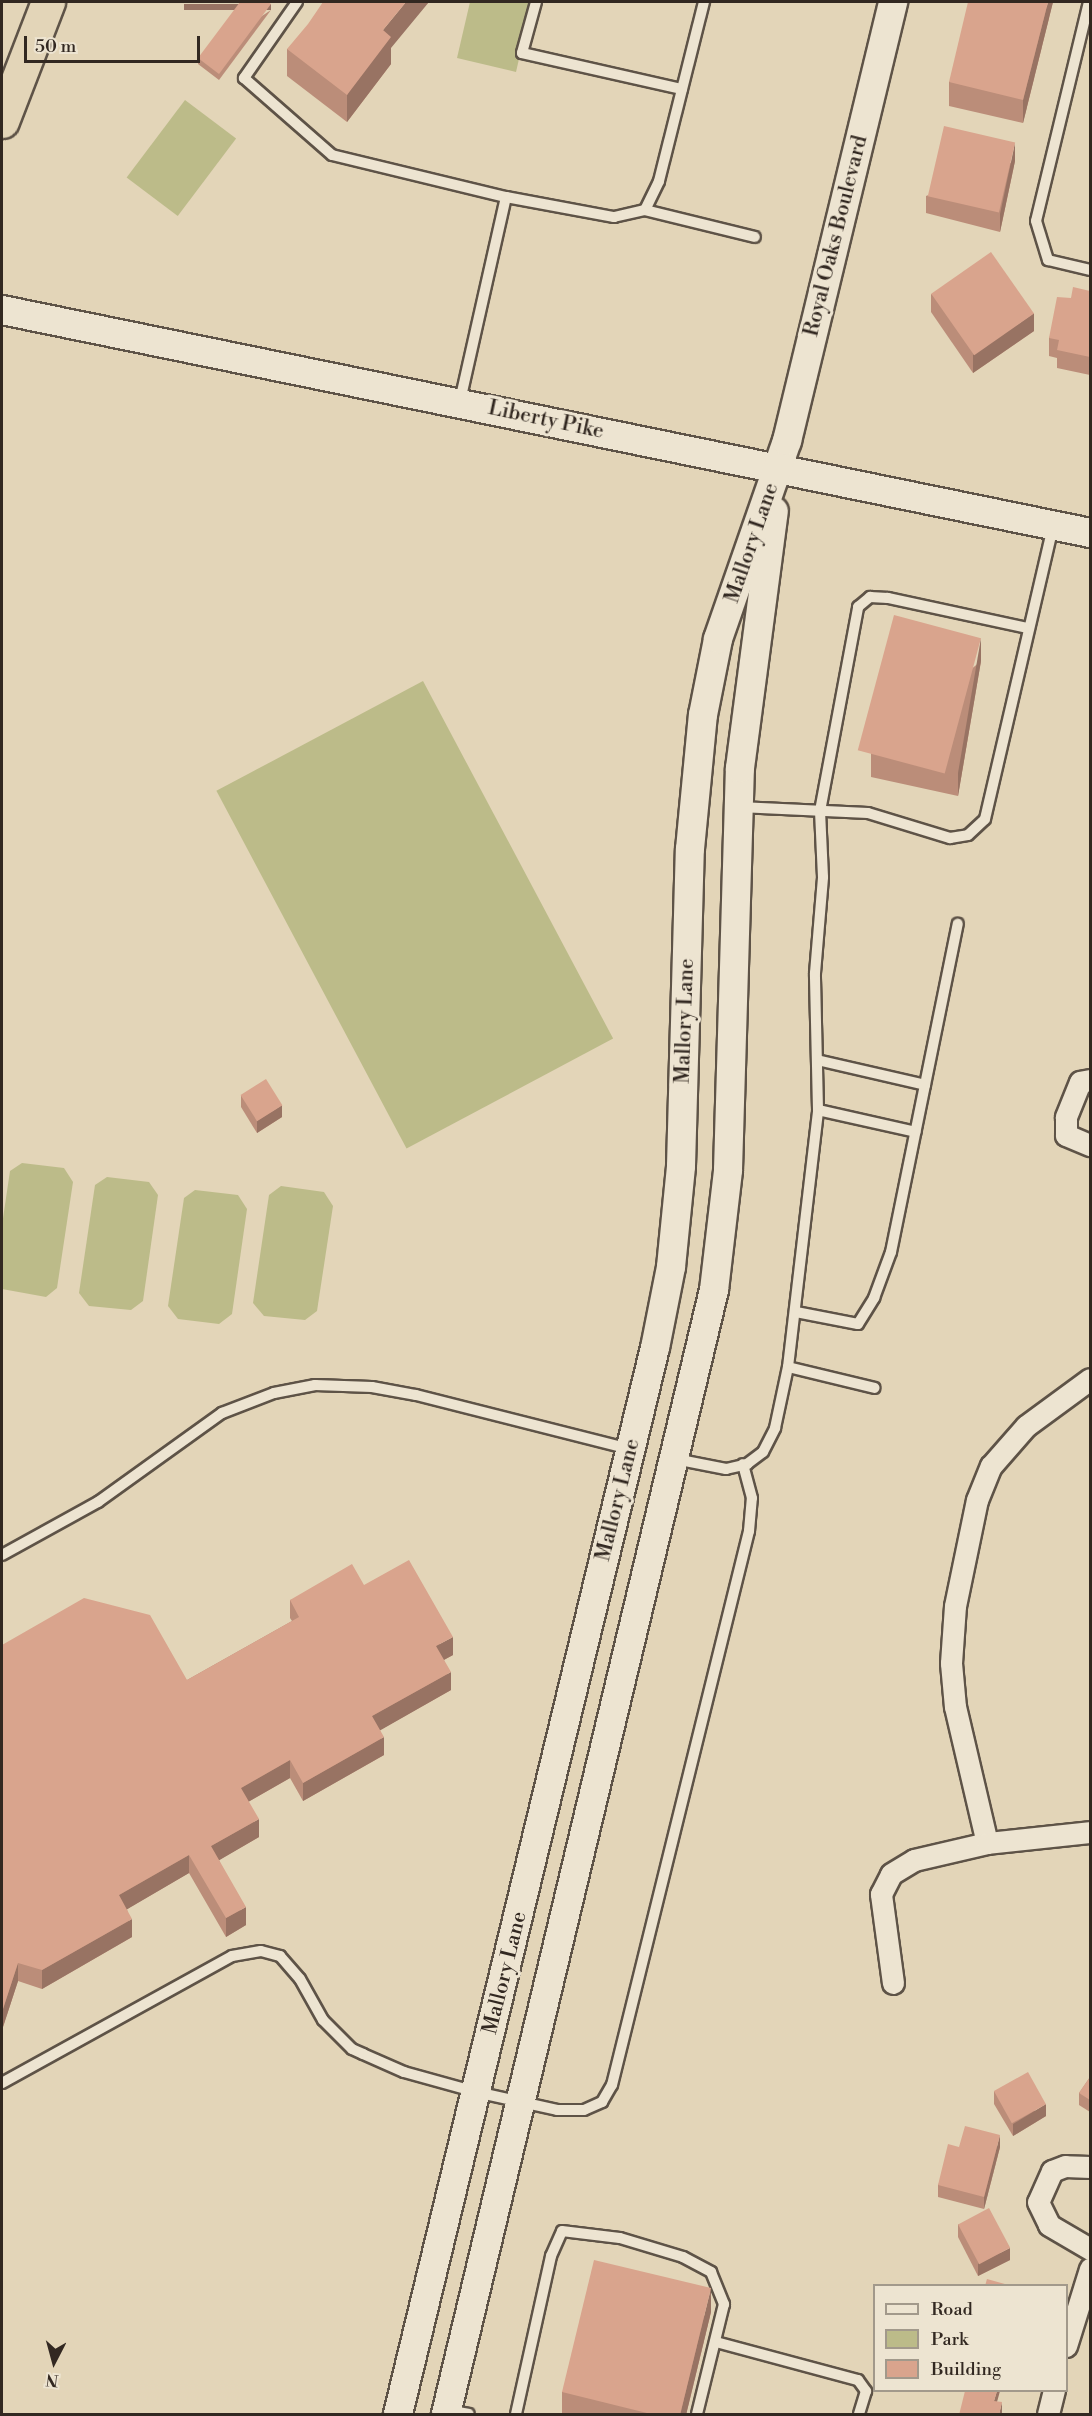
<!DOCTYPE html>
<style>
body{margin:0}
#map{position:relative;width:1092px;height:2416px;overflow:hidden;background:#e3d5b8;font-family:"Libre Bodoni",serif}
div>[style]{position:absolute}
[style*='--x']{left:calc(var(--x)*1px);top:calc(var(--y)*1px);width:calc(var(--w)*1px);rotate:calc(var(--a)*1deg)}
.green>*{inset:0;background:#bcbb89;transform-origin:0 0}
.roads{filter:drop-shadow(2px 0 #5e5347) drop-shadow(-2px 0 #5e5347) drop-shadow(0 2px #5e5347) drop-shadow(0 -2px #5e5347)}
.lane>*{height:10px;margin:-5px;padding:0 5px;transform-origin:5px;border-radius:5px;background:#ede4d1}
.street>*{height:21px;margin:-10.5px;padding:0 10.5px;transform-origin:10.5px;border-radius:10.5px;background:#ede4d1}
.secondary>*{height:28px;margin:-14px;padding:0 14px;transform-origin:14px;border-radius:14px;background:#ede4d1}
.highway>*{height:33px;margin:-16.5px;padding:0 16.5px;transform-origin:16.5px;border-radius:16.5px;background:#e3d5b8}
.wall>*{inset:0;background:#bb8d79}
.shaded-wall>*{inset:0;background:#987363;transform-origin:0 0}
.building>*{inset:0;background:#d9a48d;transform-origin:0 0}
span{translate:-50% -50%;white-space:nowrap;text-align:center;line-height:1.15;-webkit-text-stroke:6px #ede4d1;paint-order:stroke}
.street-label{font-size:21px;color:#322821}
.frame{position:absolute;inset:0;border:3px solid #322821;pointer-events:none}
.legend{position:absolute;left:873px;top:2284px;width:195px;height:108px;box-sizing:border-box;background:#ede4d1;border:2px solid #a2998b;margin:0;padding:8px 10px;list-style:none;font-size:18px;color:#322821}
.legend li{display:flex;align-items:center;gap:12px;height:30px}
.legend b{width:30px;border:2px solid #a2998b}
.north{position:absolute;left:24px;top:2332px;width:60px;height:60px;-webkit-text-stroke:4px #ede4d1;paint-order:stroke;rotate:186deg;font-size:16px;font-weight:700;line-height:24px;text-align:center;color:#322821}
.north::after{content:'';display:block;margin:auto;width:21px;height:27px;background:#322821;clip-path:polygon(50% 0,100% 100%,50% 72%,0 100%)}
.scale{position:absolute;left:24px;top:36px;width:176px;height:27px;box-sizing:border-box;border:3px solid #322821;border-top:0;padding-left:8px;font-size:18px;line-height:21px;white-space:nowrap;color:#322821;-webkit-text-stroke:4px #ede4d1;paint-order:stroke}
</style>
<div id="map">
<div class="green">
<i style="clip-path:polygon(470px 2px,532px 2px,516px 72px,457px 58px)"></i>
<i style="left:185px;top:100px;width:64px;height:97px;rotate:37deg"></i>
<i style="left:423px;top:681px;width:405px;height:234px;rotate:62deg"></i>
<i style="clip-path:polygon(22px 1163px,64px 1168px,73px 1182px,57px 1288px,46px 1297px,2px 1289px,2px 1225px,10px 1171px)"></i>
<i style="clip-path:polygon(107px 1177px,149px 1182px,158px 1195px,143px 1301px,131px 1310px,89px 1306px,79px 1293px,95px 1185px)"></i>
<i style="clip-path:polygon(281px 1186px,324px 1192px,333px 1206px,317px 1311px,305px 1320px,264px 1316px,253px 1303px,269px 1195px)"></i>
<i style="clip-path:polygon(195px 1190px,238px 1195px,247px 1209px,232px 1314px,219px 1324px,178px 1319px,168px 1306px,184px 1198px)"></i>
</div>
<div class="roads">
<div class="lane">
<i style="--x:297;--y:2;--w:93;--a:124.9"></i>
<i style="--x:244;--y:78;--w:117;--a:41.2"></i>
<i style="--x:332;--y:155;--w:179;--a:13.6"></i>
<i style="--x:506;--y:197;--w:110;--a:10.5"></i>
<i style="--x:614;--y:217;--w:32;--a:-13"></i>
<i style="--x:645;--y:210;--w:32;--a:-64"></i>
<i style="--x:659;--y:181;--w:185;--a:-75.9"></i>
<i style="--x:536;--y:2;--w:53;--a:105.4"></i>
<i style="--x:522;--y:53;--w:164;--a:12.7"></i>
<i style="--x:1089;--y:2;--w:225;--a:103.6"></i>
<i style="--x:1036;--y:221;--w:41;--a:72.9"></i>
<i style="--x:1048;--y:260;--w:43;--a:13.4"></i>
<i style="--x:645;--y:210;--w:113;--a:13.8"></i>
<i style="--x:460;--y:401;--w:209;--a:-77.3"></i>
<i style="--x:739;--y:807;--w:129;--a:2.7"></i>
<i style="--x:868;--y:813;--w:86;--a:17"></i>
<i style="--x:950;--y:838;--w:18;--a:-9"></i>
<i style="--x:968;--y:835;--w:23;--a:-43"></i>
<i style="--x:985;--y:819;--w:301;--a:-76.9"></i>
<i style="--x:817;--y:1060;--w:111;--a:13"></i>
<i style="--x:818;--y:1110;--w:100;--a:12.7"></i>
<i style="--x:796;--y:1312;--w:63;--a:11"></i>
<i style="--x:858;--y:1324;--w:31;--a:-58"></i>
<i style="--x:874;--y:1298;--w:49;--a:-69.7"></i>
<i style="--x:891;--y:1252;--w:335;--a:-78.5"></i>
<i style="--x:788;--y:1367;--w:89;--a:13.6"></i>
<i style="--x:675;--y:1459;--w:52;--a:11.1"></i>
<i style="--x:726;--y:1469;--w:22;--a:-13"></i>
<i style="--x:747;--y:1464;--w:20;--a:-37"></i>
<i style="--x:763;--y:1452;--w:27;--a:-63"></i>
<i style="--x:775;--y:1428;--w:62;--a:-78"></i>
<i style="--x:788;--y:1367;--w:259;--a:-83.3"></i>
<i style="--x:818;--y:1110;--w:137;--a:-91.3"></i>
<i style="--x:815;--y:973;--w:96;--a:-85.2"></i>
<i style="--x:823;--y:877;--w:66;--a:-92.6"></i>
<i style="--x:820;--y:811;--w:208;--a:-79.4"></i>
<i style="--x:858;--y:607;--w:16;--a:-40"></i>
<i style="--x:870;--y:597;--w:18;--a:3"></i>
<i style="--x:888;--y:598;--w:143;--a:12.1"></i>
<i style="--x:2;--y:1555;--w:110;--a:-28.9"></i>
<i style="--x:98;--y:1502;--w:153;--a:-35.7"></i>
<i style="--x:222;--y:1413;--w:56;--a:-21"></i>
<i style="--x:274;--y:1393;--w:42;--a:-11"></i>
<i style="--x:315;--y:1385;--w:57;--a:2"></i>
<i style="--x:372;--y:1387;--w:45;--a:10.3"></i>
<i style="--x:416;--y:1395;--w:221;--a:14.2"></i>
<i style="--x:2;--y:2083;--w:263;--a:-28.9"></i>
<i style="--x:232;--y:1956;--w:29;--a:-10"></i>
<i style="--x:261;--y:1951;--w:20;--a:15"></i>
<i style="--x:280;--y:1956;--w:30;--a:49"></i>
<i style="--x:300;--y:1979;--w:47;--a:60.7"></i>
<i style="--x:323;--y:2020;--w:41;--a:45"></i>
<i style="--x:352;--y:2049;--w:12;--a:24"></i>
<i style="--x:363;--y:2054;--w:45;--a:23.7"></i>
<i style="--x:404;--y:2072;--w:75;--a:15.5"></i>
<i style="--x:476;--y:2092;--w:83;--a:12.5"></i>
<i style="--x:557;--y:2110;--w:27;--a:0"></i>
<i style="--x:584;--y:2110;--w:20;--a:-24"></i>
<i style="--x:602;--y:2102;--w:20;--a:-60"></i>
<i style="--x:612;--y:2085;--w:571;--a:-76.11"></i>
<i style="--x:749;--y:1531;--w:33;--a:-85"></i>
<i style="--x:752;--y:1498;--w:35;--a:-105"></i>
<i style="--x:716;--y:2342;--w:147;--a:15"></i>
<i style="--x:858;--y:2380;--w:14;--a:54"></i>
<i style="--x:866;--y:2391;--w:24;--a:107"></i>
<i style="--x:447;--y:2410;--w:22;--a:10"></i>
<i style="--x:516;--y:2414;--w:162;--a:-77.5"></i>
<i style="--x:551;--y:2256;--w:27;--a:-66"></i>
<i style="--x:562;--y:2231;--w:58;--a:6.9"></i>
<i style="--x:620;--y:2238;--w:66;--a:16.8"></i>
<i style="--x:683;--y:2257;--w:32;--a:28"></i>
<i style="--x:711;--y:2272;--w:35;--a:68"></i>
<i style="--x:724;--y:2304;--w:113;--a:103.8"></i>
</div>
<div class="street">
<i style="--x:1090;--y:1080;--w:10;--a:169"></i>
<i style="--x:1080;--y:1082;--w:38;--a:112"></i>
<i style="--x:1066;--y:1117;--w:18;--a:90"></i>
<i style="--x:1066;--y:1135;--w:26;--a:23"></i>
<i style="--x:987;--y:1843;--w:140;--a:-103.2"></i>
<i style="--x:955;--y:1707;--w:44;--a:-95.2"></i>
<i style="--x:951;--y:1663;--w:57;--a:-86"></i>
<i style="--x:955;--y:1606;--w:108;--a:-78.3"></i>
<i style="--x:977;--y:1500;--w:37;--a:-68"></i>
<i style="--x:991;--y:1466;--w:53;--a:-48.8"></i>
<i style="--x:1026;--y:1426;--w:79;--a:-36.3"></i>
<i style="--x:893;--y:1983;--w:90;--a:-97.7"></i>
<i style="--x:881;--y:1894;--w:22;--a:-63"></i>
<i style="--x:891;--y:1874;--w:27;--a:-31"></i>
<i style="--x:914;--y:1860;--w:75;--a:-13.1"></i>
<i style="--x:987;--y:1843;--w:104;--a:-6.1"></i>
<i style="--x:1090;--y:2167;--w:25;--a:-178"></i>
<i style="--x:1065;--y:2166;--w:14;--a:159"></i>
<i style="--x:1052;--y:2171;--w:34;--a:114"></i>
<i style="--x:1038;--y:2202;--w:25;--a:64"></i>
<i style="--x:1049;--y:2225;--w:48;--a:30.3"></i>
<i style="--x:1066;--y:2346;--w:81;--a:-72.7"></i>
<i style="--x:1048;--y:2414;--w:25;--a:-76"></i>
</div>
<div class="secondary">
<i style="--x:2;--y:310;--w:1111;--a:11.58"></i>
<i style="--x:398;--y:2414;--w:1097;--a:-76.45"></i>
<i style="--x:655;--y:1348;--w:83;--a:-78.8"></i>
<i style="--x:671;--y:1267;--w:101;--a:-84.3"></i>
<i style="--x:681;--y:1166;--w:317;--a:-88.4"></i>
<i style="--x:690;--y:849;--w:135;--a:-84.5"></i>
<i style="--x:703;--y:715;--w:77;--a:-78.8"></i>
<i style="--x:718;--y:639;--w:210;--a:-70.8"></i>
<i style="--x:787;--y:441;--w:452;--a:-76.4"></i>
<i style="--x:446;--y:2414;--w:1156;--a:-76.59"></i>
<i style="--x:714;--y:1290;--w:121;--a:-83.3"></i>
<i style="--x:728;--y:1170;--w:402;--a:-88.3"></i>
<i style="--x:740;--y:768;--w:259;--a:-82.5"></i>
</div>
<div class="highway">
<i style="--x:2;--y:121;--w:128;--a:-68.9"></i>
</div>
</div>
<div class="wall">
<i style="clip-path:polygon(1053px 2px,1023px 123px,949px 106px,949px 82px)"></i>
<i style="clip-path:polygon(271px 10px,219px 80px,198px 64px,198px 58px)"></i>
<i style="clip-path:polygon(391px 48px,391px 64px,347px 122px,287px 76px,287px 49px)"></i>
<i style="clip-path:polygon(1015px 161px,1000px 232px,926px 213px,926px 196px)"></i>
<i style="clip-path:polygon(1090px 291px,1090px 375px,1057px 368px,1057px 358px,1049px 356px,1049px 338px,1071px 298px)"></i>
<i style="clip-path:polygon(931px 294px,1034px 331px,973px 373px,931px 312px)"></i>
<i style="clip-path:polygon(981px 661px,958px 796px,871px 777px,871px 753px)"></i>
<i style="clip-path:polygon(241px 1095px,282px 1117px,257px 1133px,241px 1107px)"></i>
<i style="clip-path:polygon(364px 1585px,453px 1655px,444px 1660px,451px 1690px,380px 1730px,384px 1755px,303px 1801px,290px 1778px,248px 1802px,259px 1837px,219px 1860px,246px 1925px,226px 1937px,189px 1873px,127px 1909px,132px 1937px,42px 1989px,18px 1981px,2px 2030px,2px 1645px,187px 1680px,292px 1621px,290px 1618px,290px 1600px)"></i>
<i style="clip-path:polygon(1090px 2077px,1090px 2112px,1079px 2105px,1079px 2093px)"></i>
<i style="clip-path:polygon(994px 2091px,1046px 2116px,1013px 2136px,994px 2104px)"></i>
<i style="clip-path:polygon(959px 2147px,1000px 2147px,984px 2209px,938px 2197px,938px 2185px)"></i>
<i style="clip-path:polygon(958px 2224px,1010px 2260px,978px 2276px,958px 2237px)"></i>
<i style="clip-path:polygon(711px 2312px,686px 2415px,562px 2415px,562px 2392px)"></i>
</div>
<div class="shaded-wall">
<i style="clip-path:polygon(406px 2px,429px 2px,391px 48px,391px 64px,347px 122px,347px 95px,383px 30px)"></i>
<i style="clip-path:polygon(1048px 2px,1053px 2px,1023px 123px,1023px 100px)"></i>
<i style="left:271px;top:4px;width:6px;height:87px;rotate:90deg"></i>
<i style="clip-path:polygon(1015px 143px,1015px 161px,1000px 232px,1000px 214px)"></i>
<i style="clip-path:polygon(1034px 313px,1034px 331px,973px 373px,973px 355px)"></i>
<i style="clip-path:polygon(981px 638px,981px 661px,958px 796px,958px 773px)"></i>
<i style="clip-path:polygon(282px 1105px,282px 1117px,257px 1133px,257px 1121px)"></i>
<i style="clip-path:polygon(453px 1637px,453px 1655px,436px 1664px,436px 1646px)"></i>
<i style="clip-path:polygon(451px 1672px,451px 1690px,372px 1735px,372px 1716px)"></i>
<i style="clip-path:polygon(384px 1737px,384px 1755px,303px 1801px,303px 1783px)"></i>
<i style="clip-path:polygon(290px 1760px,290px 1778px,241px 1806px,241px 1788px)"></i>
<i style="clip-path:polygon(259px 1819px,259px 1837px,211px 1865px,211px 1846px)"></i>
<i style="clip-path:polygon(189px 1855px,189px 1873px,119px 1914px,119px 1895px)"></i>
<i style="clip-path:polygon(246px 1907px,246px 1925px,226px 1937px,226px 1918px)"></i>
<i style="clip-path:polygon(132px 1919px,132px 1937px,42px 1989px,42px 1970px)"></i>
<i style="clip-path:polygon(18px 1963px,18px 1981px,2px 2030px,2px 2012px)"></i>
<i style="clip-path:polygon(1046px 2104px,1046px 2116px,1013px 2136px,1013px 2124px)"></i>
<i style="clip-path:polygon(1000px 2135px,1000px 2147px,984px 2209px,984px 2197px)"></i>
<i style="clip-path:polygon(1010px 2248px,1010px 2260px,978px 2276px,978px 2264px)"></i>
<i style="clip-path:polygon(711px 2288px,711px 2312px,686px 2415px,680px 2415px)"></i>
<i style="clip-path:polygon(997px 2391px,1000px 2391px,994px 2413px,994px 2401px)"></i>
<i style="clip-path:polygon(1002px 2402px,1002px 2415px,999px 2415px)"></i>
</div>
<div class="building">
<i style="clip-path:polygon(240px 2px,268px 2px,271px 4px,219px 74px,198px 58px)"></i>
<i style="clip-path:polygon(323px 2px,406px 2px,383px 30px,391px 37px,347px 95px,287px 49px,308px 24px)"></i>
<i style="clip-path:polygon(968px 2px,1048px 2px,1023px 100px,949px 82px)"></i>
<i style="left:944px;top:126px;width:73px;height:72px;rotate:13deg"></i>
<i style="left:991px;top:252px;width:75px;height:73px;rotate:55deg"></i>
<i style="clip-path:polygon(1073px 287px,1090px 291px,1090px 357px,1057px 350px,1059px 340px,1049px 338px,1057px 297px,1071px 298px)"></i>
<i style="left:894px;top:615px;width:90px;height:140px;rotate:15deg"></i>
<i style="left:266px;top:1079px;width:31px;height:30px;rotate:58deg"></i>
<i style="clip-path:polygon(409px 1560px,453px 1637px,436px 1646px,451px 1672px,372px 1716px,384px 1737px,303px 1783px,290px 1760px,241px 1788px,259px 1819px,211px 1846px,246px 1907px,226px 1918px,189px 1855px,119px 1895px,132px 1919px,42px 1970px,18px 1963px,2px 2012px,2px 1645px,84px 1598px,150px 1615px,187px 1680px,299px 1617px,290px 1600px,352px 1564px,364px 1585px)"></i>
<i style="left:1028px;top:2072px;width:37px;height:39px;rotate:61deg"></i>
<i style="clip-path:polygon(1090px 2077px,1090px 2100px,1079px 2093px)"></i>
<i style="clip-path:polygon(965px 2126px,1000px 2135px,984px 2197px,938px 2185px,948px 2144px,959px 2147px)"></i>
<i style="left:989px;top:2208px;width:45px;height:35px;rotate:62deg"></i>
<i style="clip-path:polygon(594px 2260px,711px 2288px,680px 2415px,655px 2415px,562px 2392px)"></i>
<i style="clip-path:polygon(987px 2279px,1012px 2286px,985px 2286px)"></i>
<i style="clip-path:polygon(965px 2391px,997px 2391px,994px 2401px,1002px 2402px,999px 2415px,959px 2415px)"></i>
</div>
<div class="street-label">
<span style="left:836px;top:236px;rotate:-76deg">Royal Oaks Boulevard</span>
<span style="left:546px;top:420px;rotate:12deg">Liberty Pike</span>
<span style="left:752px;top:543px;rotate:-71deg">Mallory Lane</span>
<span style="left:685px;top:1021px;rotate:-88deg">Mallory Lane</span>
<span style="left:618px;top:1500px;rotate:-76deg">Mallory Lane</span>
<span style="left:505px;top:1973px;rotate:-76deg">Mallory Lane</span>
</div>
<div class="frame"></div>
<ul class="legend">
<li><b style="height:8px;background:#ede4d1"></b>Road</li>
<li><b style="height:16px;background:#bcbb89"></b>Park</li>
<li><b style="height:16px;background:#d9a48d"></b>Building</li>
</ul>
<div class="north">N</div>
<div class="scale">50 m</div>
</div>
